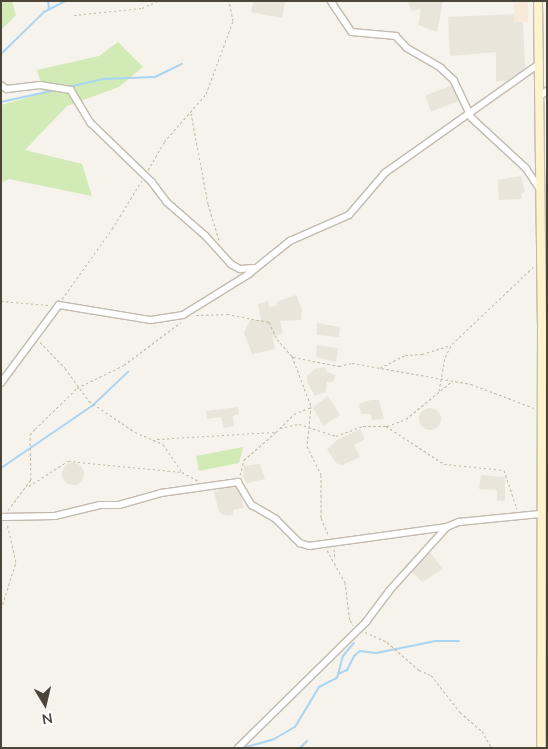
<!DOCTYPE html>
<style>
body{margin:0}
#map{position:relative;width:548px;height:749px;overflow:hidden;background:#f6f3ec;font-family:Mulish,sans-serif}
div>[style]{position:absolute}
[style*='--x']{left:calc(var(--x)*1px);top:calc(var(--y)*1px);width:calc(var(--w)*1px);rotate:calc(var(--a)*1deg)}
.residential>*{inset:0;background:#eae5da;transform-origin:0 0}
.round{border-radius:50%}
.commercial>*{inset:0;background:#f7ead8;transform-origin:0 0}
.green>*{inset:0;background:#d2eab5}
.stream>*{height:2px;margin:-1px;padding:0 1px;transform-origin:1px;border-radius:1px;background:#a9d4f2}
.path>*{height:1px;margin-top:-0.5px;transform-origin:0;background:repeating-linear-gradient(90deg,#c4b79f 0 2.5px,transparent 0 5px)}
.roads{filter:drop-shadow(1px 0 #c2bbae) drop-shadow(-1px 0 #c2bbae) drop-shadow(0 1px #c2bbae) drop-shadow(0 -1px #c2bbae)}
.street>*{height:5.5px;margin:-2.75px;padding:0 2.75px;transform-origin:2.75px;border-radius:2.75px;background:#fff}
.secondary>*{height:8px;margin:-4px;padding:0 4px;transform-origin:4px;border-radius:4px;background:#fff3cd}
span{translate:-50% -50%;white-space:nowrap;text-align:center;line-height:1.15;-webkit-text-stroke:4.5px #fff;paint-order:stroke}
.frame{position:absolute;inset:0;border:2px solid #4b4439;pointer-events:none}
.north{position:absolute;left:20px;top:679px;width:50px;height:50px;-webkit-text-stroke:4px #fff;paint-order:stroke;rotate:171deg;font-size:14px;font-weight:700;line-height:20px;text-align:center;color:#4b4439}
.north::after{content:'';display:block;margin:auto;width:18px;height:22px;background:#4b4439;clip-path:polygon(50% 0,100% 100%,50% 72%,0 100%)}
</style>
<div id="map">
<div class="residential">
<i style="clip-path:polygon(253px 1px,285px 1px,282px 18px,251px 12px)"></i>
<i style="clip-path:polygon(408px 1px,443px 1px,437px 32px,418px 25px,421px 9px,411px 11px)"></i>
<i style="clip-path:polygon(513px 14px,515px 22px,523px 22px,525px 69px,507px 81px,496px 81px,496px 52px,450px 56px,448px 17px)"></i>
<i style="left:453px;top:85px;width:17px;height:30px;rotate:69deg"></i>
<i style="clip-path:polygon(521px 176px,525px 192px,522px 193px,521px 199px,499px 200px,498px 180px)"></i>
<i style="clip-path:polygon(296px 295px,302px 309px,301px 320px,280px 321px,283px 333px,273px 337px,275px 349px,252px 354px,244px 333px,250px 320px,261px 320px,258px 304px,268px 301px,269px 307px,276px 306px,278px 301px)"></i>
<i style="clip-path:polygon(317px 323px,340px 327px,339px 337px,317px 335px)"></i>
<i style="clip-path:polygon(317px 345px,338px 348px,336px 362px,316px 357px)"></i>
<i style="clip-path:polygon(325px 367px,327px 372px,336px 375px,333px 382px,327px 382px,326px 392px,315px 396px,307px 382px,307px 376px,315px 369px)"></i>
<i style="clip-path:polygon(328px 396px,340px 415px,323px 426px,313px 407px)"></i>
<i style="clip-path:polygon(371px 400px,379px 400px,384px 419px,372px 420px,371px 414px,361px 414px,359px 404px)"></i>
<i style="clip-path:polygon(238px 407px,239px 414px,233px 416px,234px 426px,224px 428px,221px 417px,207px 419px,206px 411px)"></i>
<i class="round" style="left:419px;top:408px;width:22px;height:22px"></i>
<i style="clip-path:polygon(360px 429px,365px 439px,354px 445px,360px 457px,342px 465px,336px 463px,327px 449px,337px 440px)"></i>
<i class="round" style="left:62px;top:463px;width:22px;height:22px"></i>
<i style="clip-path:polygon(260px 464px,265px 479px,247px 483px,243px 477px,244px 466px)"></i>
<i style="clip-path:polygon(481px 475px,505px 477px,505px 501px,497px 501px,497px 490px,479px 489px)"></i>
<i style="clip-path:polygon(238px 482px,244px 508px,233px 510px,233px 515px,226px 516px,219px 512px,214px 492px,219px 490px,219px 485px)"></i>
<i style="clip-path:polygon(429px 551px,443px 569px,422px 582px,411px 571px)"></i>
</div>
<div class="commercial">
<i style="left:514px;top:1px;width:14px;height:21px"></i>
</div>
<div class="green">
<i style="clip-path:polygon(1px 1px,12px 1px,16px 15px,1px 30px)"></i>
<i style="clip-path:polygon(118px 42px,143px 67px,119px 87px,67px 106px,25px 150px,82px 164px,92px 196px,9px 179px,1px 183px,1px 105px,44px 93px,37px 70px,99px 56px)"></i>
<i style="clip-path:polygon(243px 447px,239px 463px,199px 471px,196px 456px)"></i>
</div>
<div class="stream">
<i style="--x:48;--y:1;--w:8;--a:83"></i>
<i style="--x:1;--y:54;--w:60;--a:-44.3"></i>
<i style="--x:44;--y:12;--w:25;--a:-27"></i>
<i style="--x:68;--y:87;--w:36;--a:-13"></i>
<i style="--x:103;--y:79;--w:52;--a:-2.2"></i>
<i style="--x:155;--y:77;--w:30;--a:-26"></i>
<i style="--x:1;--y:102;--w:56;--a:-12.3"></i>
<i style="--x:1;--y:468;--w:110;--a:-34.3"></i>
<i style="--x:92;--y:406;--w:50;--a:-43.4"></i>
<i style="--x:338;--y:674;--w:10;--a:-24"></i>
<i style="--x:347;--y:670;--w:16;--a:-63"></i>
<i style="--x:354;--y:656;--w:8;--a:-40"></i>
<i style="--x:360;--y:651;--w:16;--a:7"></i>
<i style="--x:376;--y:653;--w:61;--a:-11.3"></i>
<i style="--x:436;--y:641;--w:23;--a:0"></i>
<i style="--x:243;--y:748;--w:32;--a:-16"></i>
<i style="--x:274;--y:739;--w:24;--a:-30"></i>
<i style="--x:295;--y:727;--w:47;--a:-59"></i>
<i style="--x:319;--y:687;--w:20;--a:-27"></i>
<i style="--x:337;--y:678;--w:23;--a:-75"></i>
<i style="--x:343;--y:656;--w:17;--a:-50"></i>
<i style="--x:300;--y:748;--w:10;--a:-45"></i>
</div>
<div class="path">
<i style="--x:74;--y:15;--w:68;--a:-5.9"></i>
<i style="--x:142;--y:8;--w:17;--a:-24"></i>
<i style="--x:191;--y:113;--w:93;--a:79.4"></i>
<i style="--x:208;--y:204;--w:38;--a:73"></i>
<i style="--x:148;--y:170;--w:32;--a:-60"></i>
<i style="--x:164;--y:142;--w:64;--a:-48.8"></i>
<i style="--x:206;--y:94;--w:78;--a:-69.7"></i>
<i style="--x:233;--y:21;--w:20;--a:-101"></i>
<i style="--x:62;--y:299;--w:86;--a:-54.5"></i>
<i style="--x:112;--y:229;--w:57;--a:-58.5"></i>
<i style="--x:1;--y:301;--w:48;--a:4.8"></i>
<i style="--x:196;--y:315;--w:31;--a:-2"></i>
<i style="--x:227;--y:314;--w:43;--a:10.8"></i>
<i style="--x:269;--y:322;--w:19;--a:65"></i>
<i style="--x:277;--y:339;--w:23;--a:49"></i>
<i style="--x:292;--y:356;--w:53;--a:69.2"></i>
<i style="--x:311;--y:406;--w:40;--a:95.7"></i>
<i style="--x:307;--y:446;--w:32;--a:64"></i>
<i style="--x:321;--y:475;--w:43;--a:90"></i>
<i style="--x:321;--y:518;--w:20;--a:66"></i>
<i style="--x:40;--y:342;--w:36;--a:46"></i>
<i style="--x:65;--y:368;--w:41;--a:54"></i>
<i style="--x:89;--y:401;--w:55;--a:34"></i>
<i style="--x:135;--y:432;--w:30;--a:23"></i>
<i style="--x:163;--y:444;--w:34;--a:56"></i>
<i style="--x:182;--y:472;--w:18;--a:29"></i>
<i style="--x:293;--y:357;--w:47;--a:11.1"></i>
<i style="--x:339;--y:366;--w:13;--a:-13"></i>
<i style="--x:352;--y:363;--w:121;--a:10"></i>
<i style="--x:471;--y:384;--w:67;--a:20.9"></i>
<i style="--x:380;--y:368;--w:28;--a:-27"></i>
<i style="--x:405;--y:355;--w:17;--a:-3"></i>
<i style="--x:422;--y:354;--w:30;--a:-17"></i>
<i style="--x:439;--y:391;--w:35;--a:-80"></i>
<i style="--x:445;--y:357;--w:15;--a:-62"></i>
<i style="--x:452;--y:344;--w:112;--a:-43.5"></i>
<i style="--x:387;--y:426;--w:20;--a:-20"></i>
<i style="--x:406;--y:419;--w:58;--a:-39.4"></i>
<i style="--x:280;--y:428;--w:19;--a:-12"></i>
<i style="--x:299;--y:424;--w:39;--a:18"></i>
<i style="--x:336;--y:436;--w:29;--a:-20"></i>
<i style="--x:363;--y:426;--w:23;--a:0"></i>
<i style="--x:386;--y:426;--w:69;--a:33.2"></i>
<i style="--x:444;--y:464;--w:60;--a:5.7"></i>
<i style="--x:504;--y:470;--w:41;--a:71.6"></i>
<i style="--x:157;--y:439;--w:119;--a:-3.4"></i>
<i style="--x:276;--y:432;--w:25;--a:-45"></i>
<i style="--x:294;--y:414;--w:18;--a:-22"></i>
<i style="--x:240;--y:475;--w:16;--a:-75"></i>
<i style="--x:244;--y:460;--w:43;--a:-41.2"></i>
<i style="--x:29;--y:486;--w:46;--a:-32.7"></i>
<i style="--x:68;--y:461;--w:115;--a:5.5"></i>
<i style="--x:8;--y:510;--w:38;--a:-53"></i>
<i style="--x:31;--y:480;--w:45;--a:-91.3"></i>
<i style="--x:30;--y:435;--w:8;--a:-50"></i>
<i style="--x:35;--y:429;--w:59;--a:-44.3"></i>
<i style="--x:77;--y:388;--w:52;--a:-26.1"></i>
<i style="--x:124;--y:365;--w:71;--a:-37"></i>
<i style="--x:334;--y:549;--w:10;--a:84"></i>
<i style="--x:327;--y:550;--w:37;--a:61"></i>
<i style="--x:345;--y:582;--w:38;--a:83"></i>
<i style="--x:350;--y:620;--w:6;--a:59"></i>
<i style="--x:1;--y:609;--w:49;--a:-72.3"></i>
<i style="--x:16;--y:562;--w:40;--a:-103"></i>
<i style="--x:365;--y:632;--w:24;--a:24"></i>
<i style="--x:387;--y:642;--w:43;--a:41.2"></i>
<i style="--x:419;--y:670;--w:13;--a:23"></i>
<i style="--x:431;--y:675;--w:47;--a:51.9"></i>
<i style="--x:460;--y:712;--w:29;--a:41"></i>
<i style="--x:482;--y:731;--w:20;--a:60"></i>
</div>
<div class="roads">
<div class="street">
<i style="--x:331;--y:1;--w:37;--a:56"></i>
<i style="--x:352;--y:32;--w:44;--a:5.2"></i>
<i style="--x:396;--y:36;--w:16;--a:47"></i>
<i style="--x:407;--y:48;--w:39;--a:30"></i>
<i style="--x:441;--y:68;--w:18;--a:43"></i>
<i style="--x:454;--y:80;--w:42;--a:64.7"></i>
<i style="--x:472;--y:118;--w:74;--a:42.8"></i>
<i style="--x:526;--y:168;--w:25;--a:56"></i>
<i style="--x:1;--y:85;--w:7;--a:34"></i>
<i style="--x:7;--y:89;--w:33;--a:-7"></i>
<i style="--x:40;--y:85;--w:31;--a:9"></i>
<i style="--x:71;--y:90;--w:39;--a:59"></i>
<i style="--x:91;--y:123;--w:85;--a:44"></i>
<i style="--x:152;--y:182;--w:25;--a:53"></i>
<i style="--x:167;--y:202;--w:52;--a:41.1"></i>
<i style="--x:206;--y:236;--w:38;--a:48"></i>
<i style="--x:231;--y:264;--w:10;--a:29"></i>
<i style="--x:240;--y:269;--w:14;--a:-4"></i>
<i style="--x:540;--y:96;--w:9;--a:-36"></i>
<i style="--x:1;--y:383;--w:97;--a:-53.4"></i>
<i style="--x:59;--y:305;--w:93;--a:9.3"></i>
<i style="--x:151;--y:320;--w:32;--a:-9"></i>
<i style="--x:183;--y:315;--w:78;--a:-31.8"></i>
<i style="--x:249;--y:274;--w:53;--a:-38.8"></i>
<i style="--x:290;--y:241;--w:64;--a:-23.8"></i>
<i style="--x:349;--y:215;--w:55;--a:-49.4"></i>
<i style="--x:385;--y:173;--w:189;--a:-35.3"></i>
<i style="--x:1;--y:517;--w:54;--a:-1.1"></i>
<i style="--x:55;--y:516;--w:46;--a:-13.7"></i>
<i style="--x:100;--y:505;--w:19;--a:0"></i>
<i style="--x:119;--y:505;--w:44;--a:-15.9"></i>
<i style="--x:161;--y:493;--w:78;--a:-8.1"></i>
<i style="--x:238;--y:482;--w:27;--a:59"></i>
<i style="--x:252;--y:505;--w:28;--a:30"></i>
<i style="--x:276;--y:519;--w:34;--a:45"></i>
<i style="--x:300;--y:543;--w:9;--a:18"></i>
<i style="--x:309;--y:546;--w:139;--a:-7.8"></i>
<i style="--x:238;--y:748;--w:180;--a:-44.5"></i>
<i style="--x:366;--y:622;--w:39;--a:-53"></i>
<i style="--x:389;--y:591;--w:86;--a:-47.8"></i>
<i style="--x:447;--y:527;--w:13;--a:-23"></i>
<i style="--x:459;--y:522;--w:81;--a:-5.6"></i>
</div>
<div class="secondary">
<i style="--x:538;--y:1;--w:322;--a:89.3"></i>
<i style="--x:542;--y:323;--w:425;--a:90.1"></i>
</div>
</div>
<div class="frame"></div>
<div class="north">N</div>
</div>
